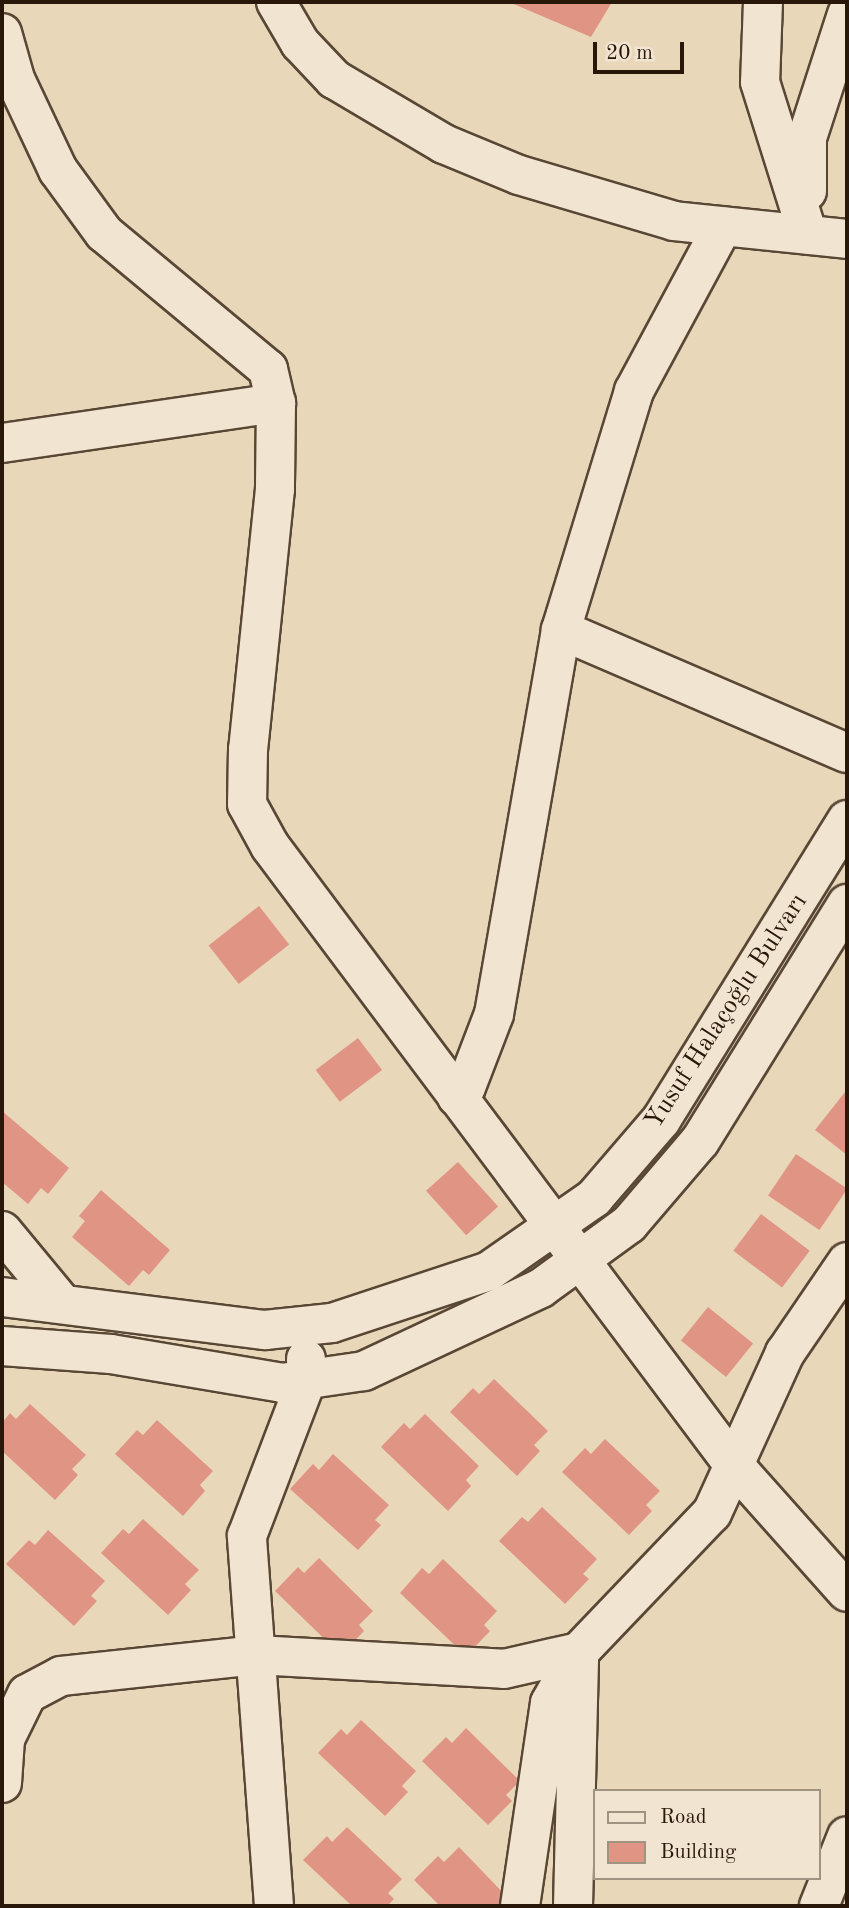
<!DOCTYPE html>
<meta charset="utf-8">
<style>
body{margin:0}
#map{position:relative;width:849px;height:1908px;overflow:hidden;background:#e9d7ba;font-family:"Old Standard TT",serif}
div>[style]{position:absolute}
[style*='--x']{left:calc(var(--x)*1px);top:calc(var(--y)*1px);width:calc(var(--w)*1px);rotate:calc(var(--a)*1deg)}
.building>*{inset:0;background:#e09484;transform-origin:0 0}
.roads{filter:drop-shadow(2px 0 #594735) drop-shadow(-2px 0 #594735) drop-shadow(0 2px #594735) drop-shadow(0 -2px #594735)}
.minor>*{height:38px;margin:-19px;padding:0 19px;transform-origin:19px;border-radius:19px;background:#f1e5d2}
span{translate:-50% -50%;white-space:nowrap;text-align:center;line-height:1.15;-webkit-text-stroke:5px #f1e5d2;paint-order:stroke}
.street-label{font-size:26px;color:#291709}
.frame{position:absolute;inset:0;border:4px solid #291709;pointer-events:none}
.legend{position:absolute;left:593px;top:1789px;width:228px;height:91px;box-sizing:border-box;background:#f1e5d2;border:2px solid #a19382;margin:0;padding:9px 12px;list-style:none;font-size:21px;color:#291709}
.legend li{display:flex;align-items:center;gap:14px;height:35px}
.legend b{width:35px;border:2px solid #a19382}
.scale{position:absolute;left:593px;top:42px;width:91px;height:32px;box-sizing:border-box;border:4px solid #291709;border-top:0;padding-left:9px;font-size:21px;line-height:24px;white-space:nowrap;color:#291709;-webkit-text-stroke:5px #f1e5d2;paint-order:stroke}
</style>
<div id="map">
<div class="building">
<i style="clip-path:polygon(509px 2px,612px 2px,591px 37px)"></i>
<i style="left:259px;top:906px;width:49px;height:64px;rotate:52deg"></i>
<i style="left:358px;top:1038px;width:40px;height:53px;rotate:53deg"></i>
<i style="clip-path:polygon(845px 1092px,847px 1094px,847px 1155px,815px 1130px)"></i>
<i style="clip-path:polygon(2px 1111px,69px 1168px,48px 1194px,41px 1188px,28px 1204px,2px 1182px)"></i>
<i style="left:796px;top:1154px;width:62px;height:50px;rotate:34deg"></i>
<i style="left:458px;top:1162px;width:60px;height:43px;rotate:48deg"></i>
<i style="clip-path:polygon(101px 1190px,170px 1250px,149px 1275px,143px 1270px,129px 1286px,72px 1237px,85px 1221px,79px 1216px)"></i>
<i style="left:761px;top:1214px;width:61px;height:46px;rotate:37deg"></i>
<i style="left:708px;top:1307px;width:58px;height:43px;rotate:39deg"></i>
<i style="clip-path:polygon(494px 1379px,548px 1431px,534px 1445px,540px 1451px,517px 1476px,450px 1412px,473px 1388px,479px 1394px)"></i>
<i style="clip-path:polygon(30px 1404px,86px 1455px,72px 1469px,78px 1475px,55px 1500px,2px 1451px,2px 1423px,10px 1413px,16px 1419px)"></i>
<i style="clip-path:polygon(425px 1414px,479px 1466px,466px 1480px,471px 1486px,448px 1511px,381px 1447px,404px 1423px,410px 1429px)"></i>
<i style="clip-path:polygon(157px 1420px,213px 1471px,200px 1485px,205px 1491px,183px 1516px,115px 1454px,137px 1430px,143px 1435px)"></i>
<i style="clip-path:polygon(605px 1439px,660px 1491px,646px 1505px,652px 1511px,629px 1535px,562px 1472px,585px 1448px,591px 1454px)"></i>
<i style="clip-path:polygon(333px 1454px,389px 1505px,375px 1520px,381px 1525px,358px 1550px,290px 1489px,313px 1464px,319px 1470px)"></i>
<i style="clip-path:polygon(542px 1507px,597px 1559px,583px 1574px,589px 1579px,565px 1604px,499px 1541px,522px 1517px,528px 1522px)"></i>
<i style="clip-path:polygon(143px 1519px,199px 1570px,185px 1584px,191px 1590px,168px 1615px,101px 1553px,123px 1529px,129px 1534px)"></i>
<i style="clip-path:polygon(48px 1530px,105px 1581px,91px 1596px,97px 1601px,74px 1626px,6px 1564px,29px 1540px,35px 1545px)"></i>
<i style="clip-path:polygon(319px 1558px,373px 1611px,359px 1625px,364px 1631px,341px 1655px,275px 1591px,298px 1567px,304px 1573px)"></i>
<i style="clip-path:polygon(443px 1559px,497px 1611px,484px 1625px,490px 1631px,466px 1656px,400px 1593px,422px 1568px,429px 1574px)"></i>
<i style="clip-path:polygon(361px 1720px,416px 1771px,402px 1786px,408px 1792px,385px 1816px,318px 1753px,341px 1729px,347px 1735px)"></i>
<i style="clip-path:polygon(466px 1728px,520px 1781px,506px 1795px,512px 1801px,488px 1825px,422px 1761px,446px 1737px,452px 1743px)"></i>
<i style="clip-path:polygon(347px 1827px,402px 1879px,388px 1893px,394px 1899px,387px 1906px,352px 1906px,303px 1860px,327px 1836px,332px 1842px)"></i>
<i style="clip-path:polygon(459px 1847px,511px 1901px,506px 1906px,440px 1906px,414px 1880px,438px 1856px,444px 1862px)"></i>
</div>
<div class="roads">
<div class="minor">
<i style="--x:276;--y:2;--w:48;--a:59.7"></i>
<i style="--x:300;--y:43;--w:50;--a:46.6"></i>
<i style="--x:334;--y:79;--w:128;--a:30.6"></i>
<i style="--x:444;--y:144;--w:81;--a:22.5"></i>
<i style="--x:519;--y:175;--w:162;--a:16.5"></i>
<i style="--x:674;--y:221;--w:174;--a:5.9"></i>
<i style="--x:763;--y:2;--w:80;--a:92.1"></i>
<i style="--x:760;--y:82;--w:160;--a:72.6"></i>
<i style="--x:2;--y:33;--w:48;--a:74.2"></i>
<i style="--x:15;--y:79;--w:101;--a:64.7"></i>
<i style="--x:58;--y:170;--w:78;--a:53.9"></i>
<i style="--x:104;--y:233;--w:213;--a:39.7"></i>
<i style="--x:268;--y:369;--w:35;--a:77"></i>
<i style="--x:276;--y:403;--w:86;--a:90.7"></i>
<i style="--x:275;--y:489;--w:261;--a:95.9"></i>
<i style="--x:248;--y:749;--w:55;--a:91"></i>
<i style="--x:247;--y:804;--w:48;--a:61.3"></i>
<i style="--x:270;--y:846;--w:772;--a:53.16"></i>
<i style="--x:733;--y:1464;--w:171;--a:48.3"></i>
<i style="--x:807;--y:191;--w:53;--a:-90"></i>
<i style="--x:807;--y:138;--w:130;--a:-72.1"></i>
<i style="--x:2;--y:443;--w:277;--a:-8.3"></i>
<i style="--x:561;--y:630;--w:311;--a:23.3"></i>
<i style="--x:457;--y:1097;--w:13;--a:-48"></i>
<i style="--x:466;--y:1087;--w:78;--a:-69"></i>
<i style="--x:494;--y:1014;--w:390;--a:-80.1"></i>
<i style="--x:561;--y:630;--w:250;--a:-73"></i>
<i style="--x:634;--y:391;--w:187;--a:-61.7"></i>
<i style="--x:2;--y:1231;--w:92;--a:50.3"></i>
<i style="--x:2;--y:1297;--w:265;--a:7.2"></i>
<i style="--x:265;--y:1330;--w:67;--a:-6"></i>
<i style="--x:332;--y:1323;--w:165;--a:-18.3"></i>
<i style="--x:489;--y:1271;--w:128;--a:-34.8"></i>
<i style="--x:594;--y:1198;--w:103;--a:-49.3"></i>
<i style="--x:661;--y:1120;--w:353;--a:-58.2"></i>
<i style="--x:2;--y:1346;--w:109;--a:4.2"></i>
<i style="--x:111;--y:1354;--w:173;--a:9.6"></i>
<i style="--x:282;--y:1383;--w:83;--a:-8.3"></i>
<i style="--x:364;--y:1371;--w:195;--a:-25.1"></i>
<i style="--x:541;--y:1288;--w:109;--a:-36"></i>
<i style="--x:629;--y:1224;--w:109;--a:-49.5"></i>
<i style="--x:700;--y:1141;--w:279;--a:-58.2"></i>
<i style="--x:2;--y:1783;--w:44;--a:-86.1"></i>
<i style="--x:5;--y:1739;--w:50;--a:-63.9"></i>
<i style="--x:27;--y:1694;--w:38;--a:-28"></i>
<i style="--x:61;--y:1676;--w:196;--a:-6.1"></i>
<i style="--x:256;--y:1655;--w:248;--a:3.2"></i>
<i style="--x:504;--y:1669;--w:77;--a:-12.8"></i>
<i style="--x:579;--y:1652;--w:192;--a:-46.3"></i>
<i style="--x:712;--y:1513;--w:176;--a:-65.5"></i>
<i style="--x:785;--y:1353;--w:110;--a:-55.7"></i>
<i style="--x:274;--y:1906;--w:371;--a:-94.2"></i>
<i style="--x:247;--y:1536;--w:168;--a:-69.1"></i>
<i style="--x:307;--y:1379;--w:20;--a:-93"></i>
<i style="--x:520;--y:1906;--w:205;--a:-81.6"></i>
<i style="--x:550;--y:1703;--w:59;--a:-60.4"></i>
<i style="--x:573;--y:1906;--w:252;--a:-88.6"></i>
<i style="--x:819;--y:1906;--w:75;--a:-68.2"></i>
</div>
</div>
<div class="street-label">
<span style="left:727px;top:1012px;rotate:-57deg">Yusuf Halaçoğlu Bulvarı</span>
</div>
<div class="frame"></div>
<ul class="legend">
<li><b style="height:9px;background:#f1e5d2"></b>Road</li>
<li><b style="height:19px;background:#e09484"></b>Building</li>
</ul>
<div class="scale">20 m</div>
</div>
